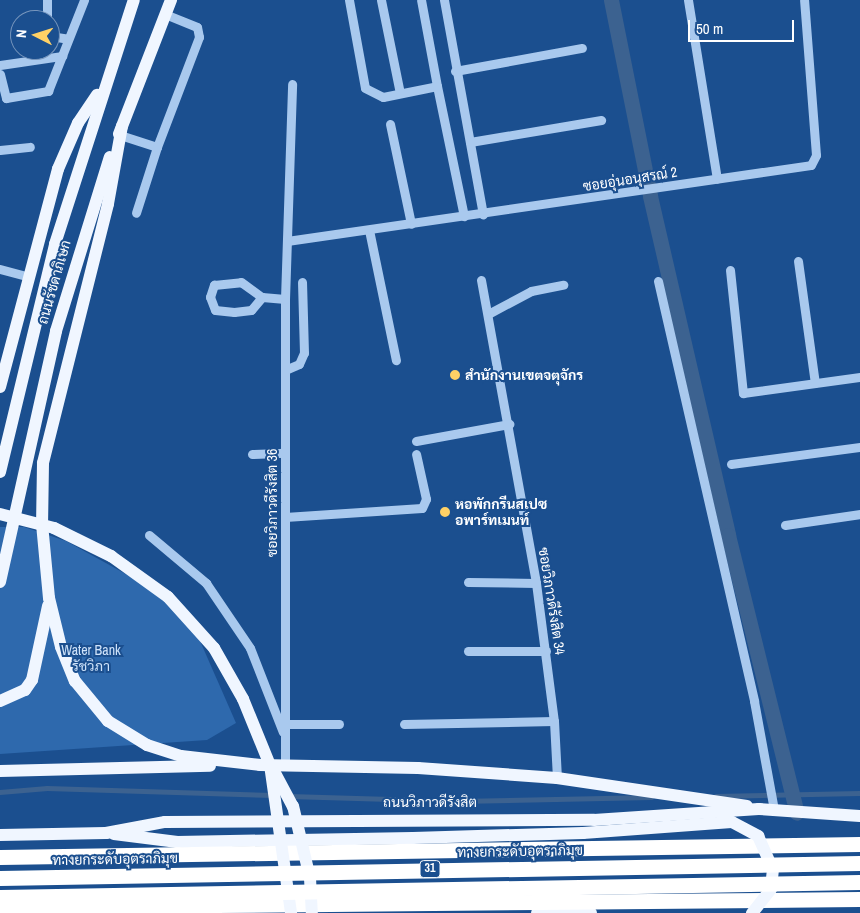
<!DOCTYPE html>
<meta charset="utf-8">
<style>
body{margin:0}
#map{position:relative;width:860px;height:913px;overflow:hidden;background:#1b4f8f;font-family:"Archivo Narrow",Sarabun,sans-serif}
div>[style]{position:absolute}
[style*='--x']{left:calc(var(--x)*1px);top:calc(var(--y)*1px);width:calc(var(--w)*1px);rotate:calc(var(--a)*1deg)}
.green>*{inset:0;background:#2e69ad}
.stream>*{height:4.5px;margin:-2.25px;padding:0 2.25px;transform-origin:2.25px;border-radius:2.25px;background:#3c6290}
.canal>*{height:15px;margin:-7.5px;padding:0 7.5px;transform-origin:7.5px;border-radius:7.5px;background:#3c6290}
.minor>*{height:9px;margin:-4.5px;padding:0 4.5px;transform-origin:4.5px;border-radius:4.5px;background:#a9c9ee}
.major>*{height:12px;margin:-6px;padding:0 6px;transform-origin:6px;border-radius:6px;background:#f0f6ff}
.highway>*{height:15px;margin:-7.5px;padding:0 7.5px;transform-origin:7.5px;border-radius:7.5px;background:#fff}
.major-bridge>*{height:12px;margin:-6px;padding:0 6px;transform-origin:6px;border-radius:6px;background:#f0f6ff}
.highway-bridge>*{height:15px;margin:-7.5px;padding:0 7.5px;transform-origin:7.5px;border-radius:7.5px;background:#fff}
.dots>*{width:14px;height:14px;translate:-50% -50%;box-sizing:border-box;border:2px solid #1b4f8f;border-radius:50%}
span{translate:-50% -50%;white-space:nowrap;text-align:center;line-height:1.15;-webkit-text-stroke:4px #1b4f8f;paint-order:stroke}
.shield-label span{padding:1px 4px;background:#1b4f8f;border:1px solid;border-radius:4px;-webkit-text-stroke-width:0}
.shield-label{font-size:12px;color:#fff;font-weight:700}
.street-label{font-size:14px;color:#fff}
.poi-label{font-size:14px;color:#fff;font-weight:700}
.left{translate:0 -50%;text-align:left}
.park-label{font-size:14px;color:#cfe3fa}
.north{position:absolute;left:10px;top:10px;width:50px;height:50px;box-sizing:border-box;background:#1b4f8f;border:1px solid #7695bc;border-radius:50%;rotate:275deg;font-size:14px;font-weight:700;line-height:20px;text-align:center;color:#fff}
.north::after{content:'';display:block;margin:auto;width:18px;height:22px;background:#ffd166;clip-path:polygon(50% 0,100% 100%,50% 72%,0 100%)}
.scale{position:absolute;left:688px;top:20px;width:106px;height:22px;box-sizing:border-box;border:2px solid #fff;border-top:0;padding-left:6px;font-size:15px;line-height:18px;white-space:nowrap;color:#fff;-webkit-text-stroke:4px #1b4f8f;paint-order:stroke}
</style>
<div id="map">
<div class="green">
<i style="clip-path:polygon(0 527px,24px 527px,66px 541px,151px 588px,197px 634px,236px 723px,207px 740px,0 754px)"></i>
</div>
<div class="stream">
<i style="--x:0;--y:792;--w:47;--a:-4.9"></i>
<i style="--x:47;--y:788;--w:226;--a:1.8"></i>
<i style="--x:289;--y:796;--w:169;--a:1.7"></i>
<i style="--x:458;--y:801;--w:193;--a:-1.2"></i>
<i style="--x:716;--y:796;--w:144;--a:-1.2"></i>
</div>
<div class="canal">
<i style="--x:611;--y:0;--w:200;--a:78.7"></i>
<i style="--x:650;--y:196;--w:348;--a:77"></i>
<i style="--x:728;--y:535;--w:286;--a:76.1"></i>
</div>
<div class="minor">
<i style="--x:349;--y:0;--w:89;--a:79.7"></i>
<i style="--x:365;--y:88;--w:20;--a:27"></i>
<i style="--x:383;--y:97;--w:55;--a:-11.5"></i>
<i style="--x:437;--y:86;--w:87;--a:-100.5"></i>
<i style="--x:381;--y:0;--w:95;--a:78.5"></i>
<i style="--x:444;--y:0;--w:218;--a:79.7"></i>
<i style="--x:688;--y:0;--w:181;--a:80.8"></i>
<i style="--x:47;--y:20;--w:20;--a:-90"></i>
<i style="--x:50;--y:36;--w:18;--a:9"></i>
<i style="--x:0;--y:65;--w:63;--a:-8.3"></i>
<i style="--x:455;--y:71;--w:129;--a:-10.3"></i>
<i style="--x:0;--y:74;--w:25;--a:76"></i>
<i style="--x:6;--y:98;--w:43;--a:-9.5"></i>
<i style="--x:48;--y:91;--w:98;--a:-68.4"></i>
<i style="--x:437;--y:86;--w:133;--a:78.3"></i>
<i style="--x:390;--y:124;--w:102;--a:78.1"></i>
<i style="--x:120;--y:135;--w:39;--a:18"></i>
<i style="--x:157;--y:147;--w:69;--a:107.7"></i>
<i style="--x:470;--y:142;--w:133;--a:-9.5"></i>
<i style="--x:157;--y:147;--w:118;--a:-69.1"></i>
<i style="--x:199;--y:37;--w:10;--a:-101"></i>
<i style="--x:197;--y:27;--w:35;--a:-158"></i>
<i style="--x:0;--y:150;--w:30;--a:-6"></i>
<i style="--x:369;--y:230;--w:133;--a:78.3"></i>
<i style="--x:287;--y:241;--w:529;--a:-8.25"></i>
<i style="--x:811;--y:165;--w:11;--a:-63"></i>
<i style="--x:816;--y:155;--w:155;--a:-94.4"></i>
<i style="--x:798;--y:261;--w:123;--a:82.1"></i>
<i style="--x:0;--y:269;--w:28;--a:15"></i>
<i style="--x:730;--y:270;--w:124;--a:84"></i>
<i style="--x:743;--y:393;--w:118;--a:-7.8"></i>
<i style="--x:481;--y:280;--w:308;--a:79.7"></i>
<i style="--x:536;--y:583;--w:139;--a:82.6"></i>
<i style="--x:658;--y:281;--w:431;--a:77.1"></i>
<i style="--x:754;--y:701;--w:111;--a:79.6"></i>
<i style="--x:262;--y:297;--w:17;--a:130"></i>
<i style="--x:251;--y:310;--w:17;--a:173"></i>
<i style="--x:234;--y:312;--w:19;--a:-174"></i>
<i style="--x:215;--y:310;--w:14;--a:-111"></i>
<i style="--x:210;--y:297;--w:13;--a:-72"></i>
<i style="--x:214;--y:285;--w:27;--a:-6"></i>
<i style="--x:241;--y:282;--w:26;--a:36"></i>
<i style="--x:262;--y:297;--w:23;--a:5"></i>
<i style="--x:488;--y:314;--w:49;--a:-28.1"></i>
<i style="--x:531;--y:291;--w:33;--a:-11"></i>
<i style="--x:285;--y:370;--w:15;--a:-23"></i>
<i style="--x:299;--y:364;--w:12;--a:-66"></i>
<i style="--x:304;--y:353;--w:71;--a:-91.6"></i>
<i style="--x:416;--y:441;--w:95;--a:-10.4"></i>
<i style="--x:252;--y:454;--w:33;--a:-2"></i>
<i style="--x:731;--y:464;--w:130;--a:-7.5"></i>
<i style="--x:285;--y:517;--w:137;--a:-3.8"></i>
<i style="--x:422;--y:508;--w:10;--a:-66"></i>
<i style="--x:426;--y:499;--w:46;--a:-102.5"></i>
<i style="--x:785;--y:525;--w:76;--a:-8.3"></i>
<i style="--x:149;--y:535;--w:75;--a:40.1"></i>
<i style="--x:206;--y:583;--w:78;--a:55.9"></i>
<i style="--x:250;--y:648;--w:90;--a:68.6"></i>
<i style="--x:468;--y:582;--w:68;--a:0.8"></i>
<i style="--x:468;--y:651;--w:78;--a:0"></i>
<i style="--x:285;--y:724;--w:54;--a:0"></i>
<i style="--x:404;--y:724;--w:150;--a:-1.1"></i>
<i style="--x:554;--y:721;--w:57;--a:87"></i>
<i style="--x:285;--y:765;--w:466;--a:-90"></i>
<i style="--x:285;--y:299;--w:215;--a:-88.1"></i>
</div>
<div class="major">
<i style="--x:122;--y:126;--w:79;--a:100.2"></i>
<i style="--x:108;--y:204;--w:267;--a:104.1"></i>
<i style="--x:43;--y:463;--w:61;--a:90.9"></i>
<i style="--x:42;--y:524;--w:74;--a:84.6"></i>
<i style="--x:49;--y:598;--w:50;--a:76.2"></i>
<i style="--x:61;--y:647;--w:37;--a:68"></i>
<i style="--x:75;--y:681;--w:52;--a:50.5"></i>
<i style="--x:108;--y:721;--w:46;--a:31.6"></i>
<i style="--x:147;--y:745;--w:36;--a:18"></i>
<i style="--x:181;--y:756;--w:80;--a:6.5"></i>
<i style="--x:119;--y:134;--w:144;--a:-68.8"></i>
<i style="--x:0;--y:387;--w:226;--a:-75.1"></i>
<i style="--x:58;--y:169;--w:50;--a:-66.5"></i>
<i style="--x:78;--y:123;--w:34;--a:-56"></i>
<i style="--x:0;--y:472;--w:235;--a:-76.4"></i>
<i style="--x:55;--y:244;--w:256;--a:-72.1"></i>
<i style="--x:0;--y:582;--w:257;--a:-77.4"></i>
<i style="--x:56;--y:331;--w:182;--a:-72.8"></i>
<i style="--x:0;--y:701;--w:27;--a:-24"></i>
<i style="--x:25;--y:690;--w:12;--a:-55"></i>
<i style="--x:32;--y:680;--w:76;--a:-77.8"></i>
<i style="--x:260;--y:765;--w:158;--a:1.1"></i>
<i style="--x:418;--y:768;--w:139;--a:4.1"></i>
<i style="--x:557;--y:778;--w:192;--a:8.4"></i>
<i style="--x:0;--y:771;--w:210;--a:-1.4"></i>
<i style="--x:114;--y:834;--w:64;--a:7.2"></i>
<i style="--x:177;--y:842;--w:236;--a:-1"></i>
<i style="--x:0;--y:835;--w:106;--a:-1.1"></i>
<i style="--x:106;--y:833;--w:60;--a:-10.6"></i>
<i style="--x:165;--y:822;--w:429;--a:-0.3"></i>
<i style="--x:594;--y:820;--w:165;--a:-3.8"></i>
<i style="--x:759;--y:809;--w:101;--a:4"></i>
<i style="--x:537;--y:913;--w:54;--a:0"></i>
</div>
<div class="highway">
<i style="--x:0;--y:857;--w:860;--a:-0.87"></i>
<i style="--x:0;--y:907;--w:860;--a:-0.53"></i>
</div>
<div class="major-bridge">
<i style="--x:0;--y:514;--w:56;--a:14.5"></i>
<i style="--x:54;--y:528;--w:64;--a:26.2"></i>
<i style="--x:111;--y:556;--w:70;--a:35.7"></i>
<i style="--x:168;--y:597;--w:69;--a:48"></i>
<i style="--x:214;--y:648;--w:59;--a:60.4"></i>
<i style="--x:243;--y:699;--w:71;--a:67.8"></i>
<i style="--x:270;--y:765;--w:149;--a:81.9"></i>
<i style="--x:274;--y:771;--w:40;--a:62"></i>
<i style="--x:293;--y:806;--w:74;--a:76.7"></i>
<i style="--x:310;--y:878;--w:35;--a:87"></i>
<i style="--x:413;--y:838;--w:170;--a:-1.7"></i>
<i style="--x:583;--y:833;--w:149;--a:-4.2"></i>
<i style="--x:732;--y:822;--w:30;--a:28"></i>
<i style="--x:758;--y:836;--w:36;--a:66"></i>
<i style="--x:773;--y:869;--w:20;--a:96"></i>
<i style="--x:771;--y:889;--w:31;--a:128"></i>
</div>
<div class="highway-bridge">
<i style="--x:0;--y:878;--w:860;--a:-1"></i>
<i style="--x:0;--y:897;--w:860;--a:-1"></i>
</div>
<div class="dots">
<i style="left:455px;top:375px;background:#ffd166"></i>
<i style="left:445px;top:512px;background:#ffd166"></i>
</div>
<div class="shield-label">
<span style="left:430px;top:869px">31</span>
</div>
<div class="street-label">
<span style="left:630px;top:179px;rotate:-9deg">ซอยอุ่นอนุสรณ์ 2</span>
<span style="left:54px;top:282px;rotate:-74deg">ถนนรัชดาภิเษก</span>
<span style="left:272px;top:503px;rotate:-90deg">ซอยวิภาวดีรังสิต 36</span>
<span style="left:552px;top:601px;rotate:81deg">ซอยวิภาวดีรังสิต 34</span>
<span style="left:430px;top:802px">ถนนวิภาวดีรังสิต</span>
<span style="left:520px;top:851px;rotate:-1deg">ทางยกระดับอุตราภิมุข</span>
<span style="left:115px;top:859px;rotate:-1deg">ทางยกระดับอุตราภิมุข</span>
</div>
<div class="poi-label">
<span class="left" style="left:465px;top:375px">สำนักงานเขตจตุจักร</span>
<span class="left" style="left:455px;top:512px">หอพักกรีนสเปซ<br>อพาร์ทเมนท์</span>
</div>
<div class="park-label">
<span style="left:91px;top:658px">Water Bank<br>รัชวิภา</span>
</div>
<div class="north">N</div>
<div class="scale">50 m</div>
</div>
